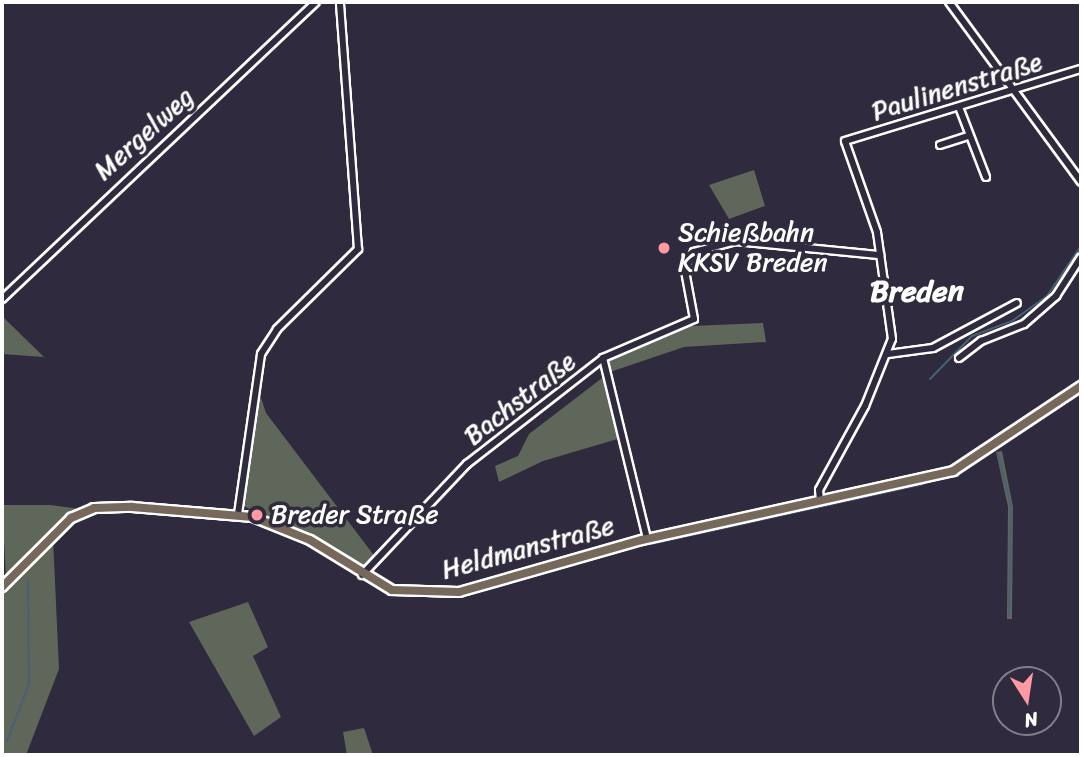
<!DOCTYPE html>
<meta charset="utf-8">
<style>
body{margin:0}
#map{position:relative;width:1083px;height:757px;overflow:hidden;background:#2f2a3d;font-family:Sriracha,sans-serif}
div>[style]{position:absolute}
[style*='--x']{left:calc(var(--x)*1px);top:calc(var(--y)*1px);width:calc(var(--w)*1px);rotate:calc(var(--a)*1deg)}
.green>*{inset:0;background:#5f675b}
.stream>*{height:2px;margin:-1px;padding:0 1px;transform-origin:1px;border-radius:1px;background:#496074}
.roads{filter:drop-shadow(2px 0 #fff) drop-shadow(-2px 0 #fff) drop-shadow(0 2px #fff) drop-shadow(0 -2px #fff)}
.minor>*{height:6px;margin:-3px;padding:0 3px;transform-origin:3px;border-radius:3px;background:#2f2a3d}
.major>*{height:8px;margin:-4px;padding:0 4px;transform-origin:4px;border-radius:4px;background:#76695c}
.dots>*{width:19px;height:19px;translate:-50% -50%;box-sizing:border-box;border:4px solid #2f2a3d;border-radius:50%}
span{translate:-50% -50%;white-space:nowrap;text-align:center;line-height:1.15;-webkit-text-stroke:7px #2f2a3d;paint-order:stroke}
.street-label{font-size:26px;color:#fff}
.poi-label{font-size:26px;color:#fff}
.left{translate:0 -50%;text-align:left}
.quarter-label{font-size:30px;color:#fff;font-weight:700}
.frame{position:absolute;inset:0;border:4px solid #fff;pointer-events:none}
.north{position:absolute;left:992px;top:666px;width:70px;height:70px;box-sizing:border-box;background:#2f2a3d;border:2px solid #827f8b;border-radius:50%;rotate:168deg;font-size:19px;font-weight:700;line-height:28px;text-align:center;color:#fff}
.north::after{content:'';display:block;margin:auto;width:24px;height:32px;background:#ff9aa2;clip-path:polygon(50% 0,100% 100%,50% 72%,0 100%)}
</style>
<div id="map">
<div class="green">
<i style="clip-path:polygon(754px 170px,765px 206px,729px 219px,709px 185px)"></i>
<i style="clip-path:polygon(2px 316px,44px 357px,2px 354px)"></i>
<i style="clip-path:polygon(763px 323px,766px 342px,684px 347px,610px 372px,607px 359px,632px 345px,691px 326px)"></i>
<i style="clip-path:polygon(606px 375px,621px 438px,543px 461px,499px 482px,495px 466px,518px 456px,529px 434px)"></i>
<i style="clip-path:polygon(258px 389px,266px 413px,376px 558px,365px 569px,242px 505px)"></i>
<i style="clip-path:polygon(1002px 451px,1013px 507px,1012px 619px,1007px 619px,1008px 507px,996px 452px)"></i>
<i style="clip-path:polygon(2px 505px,50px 505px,80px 509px,6px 577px)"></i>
<i style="clip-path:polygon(53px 538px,59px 669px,26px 755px,2px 755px,2px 593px)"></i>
<i style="clip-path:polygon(248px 602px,268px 647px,253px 656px,281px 717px,254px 736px,189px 622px)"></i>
<i style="clip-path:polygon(364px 728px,373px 755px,347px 755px,343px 732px)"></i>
</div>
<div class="stream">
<i style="--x:930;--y:379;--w:60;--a:-45.7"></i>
<i style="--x:972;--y:336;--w:43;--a:-20.6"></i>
<i style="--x:1012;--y:321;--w:43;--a:-35.5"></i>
<i style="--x:1047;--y:296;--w:60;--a:-55.8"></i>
<i style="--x:998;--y:453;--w:55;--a:76.2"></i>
<i style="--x:1011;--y:506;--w:110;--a:91"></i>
<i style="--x:651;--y:544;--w:279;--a:-12.4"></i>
<i style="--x:7;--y:741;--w:61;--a:-68.9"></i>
<i style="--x:29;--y:684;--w:104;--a:-90.6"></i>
</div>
<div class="roads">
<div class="minor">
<i style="--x:949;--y:2;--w:223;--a:53.7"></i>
<i style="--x:959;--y:107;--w:75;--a:68.9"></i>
<i style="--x:940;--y:145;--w:29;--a:-18"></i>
<i style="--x:2;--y:299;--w:432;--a:-43.4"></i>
<i style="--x:888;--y:354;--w:45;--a:-7.6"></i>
<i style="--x:933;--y:348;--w:95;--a:-28.2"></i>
<i style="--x:603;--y:358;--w:186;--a:76.3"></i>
<i style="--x:959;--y:358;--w:28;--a:-38"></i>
<i style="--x:981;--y:341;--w:46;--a:-21.6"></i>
<i style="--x:1024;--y:324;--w:43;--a:-41.2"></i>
<i style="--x:1056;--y:296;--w:46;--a:-57.3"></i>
<i style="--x:820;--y:501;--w:11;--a:-95"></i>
<i style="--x:819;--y:490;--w:96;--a:-61.3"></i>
<i style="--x:865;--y:406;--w:72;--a:-68.1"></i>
<i style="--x:892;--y:339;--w:108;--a:-98"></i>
<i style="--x:877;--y:232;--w:96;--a:-109.4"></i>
<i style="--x:845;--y:141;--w:247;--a:-17"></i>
<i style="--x:238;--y:514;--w:162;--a:-81.8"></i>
<i style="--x:261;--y:354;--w:30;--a:-57"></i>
<i style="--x:277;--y:329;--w:114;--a:-44.6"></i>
<i style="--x:358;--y:249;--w:248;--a:-94.2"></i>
<i style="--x:362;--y:575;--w:153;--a:-46.6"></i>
<i style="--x:467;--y:464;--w:172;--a:-37.9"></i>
<i style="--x:603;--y:358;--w:99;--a:-23.2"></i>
<i style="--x:694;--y:319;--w:49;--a:-100.6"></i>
<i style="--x:685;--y:271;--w:21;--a:-65"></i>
<i style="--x:694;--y:252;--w:43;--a:-14.7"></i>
<i style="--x:736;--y:241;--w:145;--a:5.6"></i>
</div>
<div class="major">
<i style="--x:2;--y:587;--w:98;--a:-45"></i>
<i style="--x:71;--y:518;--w:25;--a:-23"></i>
<i style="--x:94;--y:508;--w:38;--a:-2"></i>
<i style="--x:132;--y:507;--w:121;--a:4.7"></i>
<i style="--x:253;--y:517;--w:61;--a:22"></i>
<i style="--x:310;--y:540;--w:96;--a:31.4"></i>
<i style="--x:392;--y:590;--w:67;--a:1.7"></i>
<i style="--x:459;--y:592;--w:190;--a:-15.9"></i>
<i style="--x:642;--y:540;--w:319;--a:-12.5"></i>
<i style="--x:953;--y:471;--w:154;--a:-33.6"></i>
</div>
</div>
<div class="dots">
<i style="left:664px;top:248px;background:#ff9aa2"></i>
<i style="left:257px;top:515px;background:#ff9aa2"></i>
</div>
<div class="street-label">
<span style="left:957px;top:87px;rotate:-17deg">Paulinenstraße</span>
<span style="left:144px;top:134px;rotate:-42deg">Mergelweg</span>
<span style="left:520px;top:399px;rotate:-38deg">Bachstraße</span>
<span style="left:528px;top:548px;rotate:-15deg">Heldmanstraße</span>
</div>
<div class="poi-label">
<span class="left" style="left:678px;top:248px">Schießbahn<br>KKSV Breden</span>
<span class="left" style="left:271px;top:515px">Breder Straße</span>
</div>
<div class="quarter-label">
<span style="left:917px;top:291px">Breden</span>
</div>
<div class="frame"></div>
<div class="north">N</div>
</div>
